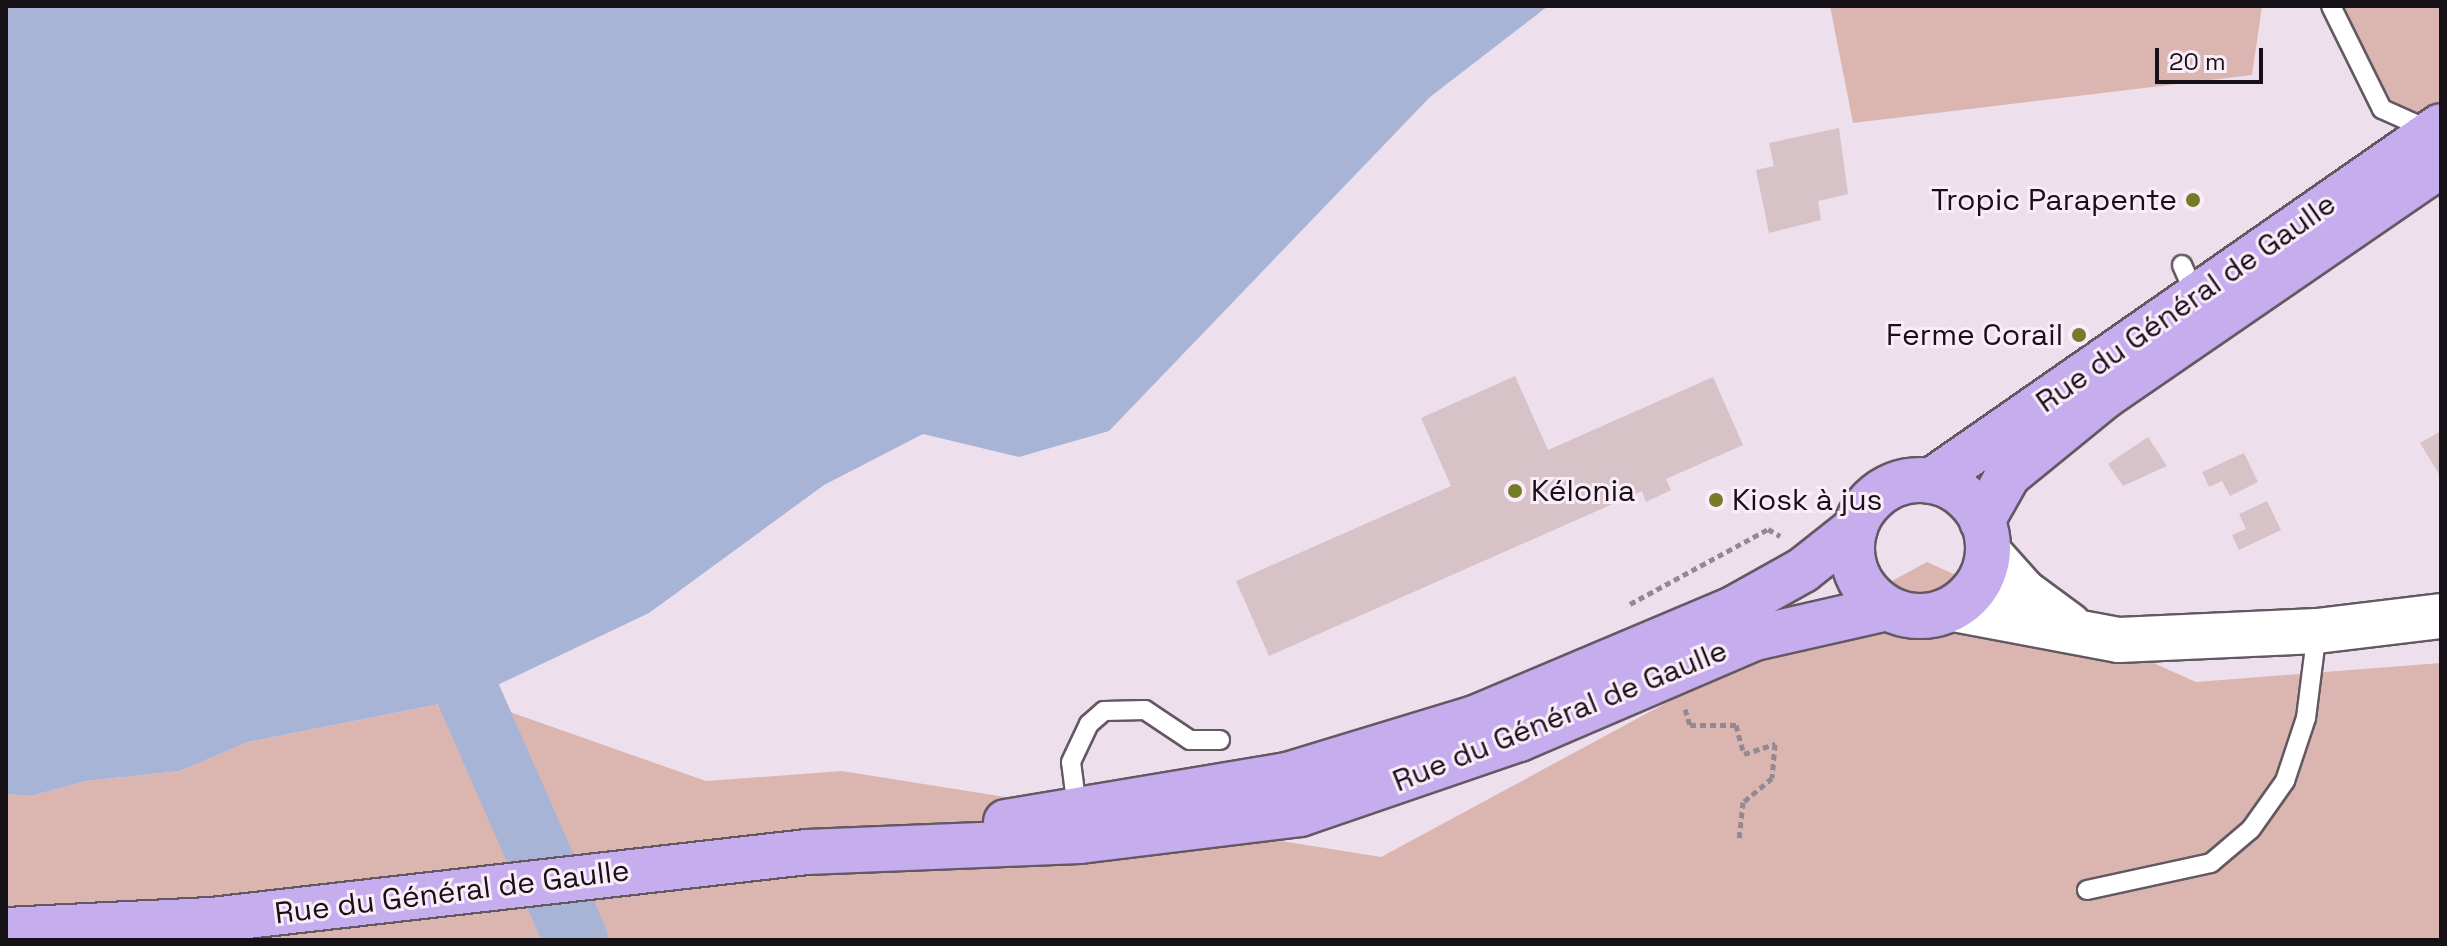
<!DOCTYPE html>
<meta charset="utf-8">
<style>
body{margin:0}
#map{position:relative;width:2447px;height:946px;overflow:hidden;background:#eedfed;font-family:"Space Grotesk",sans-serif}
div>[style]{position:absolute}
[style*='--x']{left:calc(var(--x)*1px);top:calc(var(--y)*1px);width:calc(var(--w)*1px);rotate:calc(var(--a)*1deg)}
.green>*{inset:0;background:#dbb6b1}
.water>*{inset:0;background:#a8b4d6}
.river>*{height:64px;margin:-32px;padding:0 32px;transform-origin:32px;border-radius:32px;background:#a8b4d6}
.building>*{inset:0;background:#d7c2c8}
.path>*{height:5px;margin-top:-2.5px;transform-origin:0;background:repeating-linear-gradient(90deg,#948993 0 6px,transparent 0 10px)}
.roads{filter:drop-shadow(2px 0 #645863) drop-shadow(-2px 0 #645863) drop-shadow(0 2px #645863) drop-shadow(0 -2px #645863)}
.lane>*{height:18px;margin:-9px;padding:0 9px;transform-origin:9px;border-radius:9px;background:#fff}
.secondary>*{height:44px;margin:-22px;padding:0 22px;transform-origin:22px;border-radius:22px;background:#fff}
.primary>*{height:44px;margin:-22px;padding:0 22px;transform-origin:22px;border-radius:22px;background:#c5adee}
.primary>.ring{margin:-22px;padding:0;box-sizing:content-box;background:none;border:44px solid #c5adee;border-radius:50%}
.dots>*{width:22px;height:22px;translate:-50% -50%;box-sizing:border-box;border:4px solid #fbecfa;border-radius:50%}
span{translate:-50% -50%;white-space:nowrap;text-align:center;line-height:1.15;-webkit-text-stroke:6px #fbecfa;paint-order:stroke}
.poi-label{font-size:30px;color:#161116}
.right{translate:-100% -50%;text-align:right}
.left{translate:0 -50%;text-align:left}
.street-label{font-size:30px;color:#161116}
.frame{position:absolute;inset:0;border:8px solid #161116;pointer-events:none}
.scale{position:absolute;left:2155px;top:48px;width:108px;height:36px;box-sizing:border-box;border:4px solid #161116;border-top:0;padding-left:10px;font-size:24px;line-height:28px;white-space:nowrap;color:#161116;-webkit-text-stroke:6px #fbecfa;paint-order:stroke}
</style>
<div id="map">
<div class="green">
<i style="clip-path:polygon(1830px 6px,2262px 6px,2252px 75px,1853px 123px)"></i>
<i style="clip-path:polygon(2325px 6px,2441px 6px,2441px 203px)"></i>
<i style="clip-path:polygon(1927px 562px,2196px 682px,2441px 663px,2441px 940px,6px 940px,6px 794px,31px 796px,86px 781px,180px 771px,248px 742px,470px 698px,706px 781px,842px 771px,1381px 857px)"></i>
</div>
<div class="water">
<i style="clip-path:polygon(6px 6px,1548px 6px,1430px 97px,1109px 431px,1019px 457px,923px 434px,824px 485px,649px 613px,470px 698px,248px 742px,180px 771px,86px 781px,31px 796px,6px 794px)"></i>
</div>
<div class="river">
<i style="--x:470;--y:698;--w:264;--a:66.3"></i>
</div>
<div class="building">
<i style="clip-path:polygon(1839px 128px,1848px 194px,1818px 201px,1821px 220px,1769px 233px,1756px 170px,1774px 166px,1769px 143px)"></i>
<i style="clip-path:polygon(1515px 376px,1548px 450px,1713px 377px,1743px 445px,1666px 479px,1671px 490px,1646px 502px,1642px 491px,1269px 656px,1236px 581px,1451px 486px,1421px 418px)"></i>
<i style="clip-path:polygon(2441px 431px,2441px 473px,2439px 474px,2420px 443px)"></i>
<i style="clip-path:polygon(2148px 437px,2167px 466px,2123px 486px,2108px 464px)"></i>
<i style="clip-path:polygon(2244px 453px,2258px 482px,2230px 496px,2222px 481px,2209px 487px,2202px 472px)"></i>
<i style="clip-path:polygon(2267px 501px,2281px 530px,2239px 550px,2232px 535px,2246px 529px,2239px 514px)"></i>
</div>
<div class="path">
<i style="--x:1856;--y:490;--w:46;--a:-32.7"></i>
<i style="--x:1630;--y:604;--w:157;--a:-28.5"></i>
<i style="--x:1768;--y:529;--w:14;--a:30"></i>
<i style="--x:1685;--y:709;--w:17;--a:73"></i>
<i style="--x:1690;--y:725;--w:46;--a:0"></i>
<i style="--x:1736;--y:725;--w:30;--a:75"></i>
<i style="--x:1744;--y:754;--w:33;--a:-18"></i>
<i style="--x:1775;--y:744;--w:34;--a:95"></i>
<i style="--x:1772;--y:778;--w:38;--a:140"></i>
<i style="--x:1743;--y:802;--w:39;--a:96"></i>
</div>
<div class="roads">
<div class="lane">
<i style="--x:2331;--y:6;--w:115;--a:63.7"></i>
<i style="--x:2382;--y:109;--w:49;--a:24"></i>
<i style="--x:2182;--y:265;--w:36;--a:66"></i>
<i style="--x:1077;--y:808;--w:46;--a:-97.4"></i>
<i style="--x:1071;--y:762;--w:42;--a:-64.7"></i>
<i style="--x:1089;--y:724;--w:20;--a:-41"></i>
<i style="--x:1104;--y:711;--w:41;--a:-1.4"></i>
<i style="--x:1145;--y:710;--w:54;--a:33.7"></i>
<i style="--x:1190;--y:740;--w:30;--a:0"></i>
<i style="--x:2087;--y:890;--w:127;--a:-12.3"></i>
<i style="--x:2211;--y:863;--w:52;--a:-40.4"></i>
<i style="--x:2251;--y:829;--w:59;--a:-54.7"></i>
<i style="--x:2285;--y:781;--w:66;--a:-71.6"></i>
<i style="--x:2306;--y:718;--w:88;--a:-82.8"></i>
</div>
<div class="secondary">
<i style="--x:1989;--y:553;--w:52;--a:48.1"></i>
<i style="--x:2024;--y:592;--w:56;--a:36.3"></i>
<i style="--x:1953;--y:609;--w:169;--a:10.6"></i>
<i style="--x:2119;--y:640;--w:198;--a:-2.6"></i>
<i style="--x:2317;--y:631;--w:125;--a:-6.9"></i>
</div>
<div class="primary">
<i class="ring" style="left:1852px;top:480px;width:92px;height:92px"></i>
<i style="--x:1931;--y:481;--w:621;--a:-34.84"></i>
<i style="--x:1982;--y:521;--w:53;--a:-60.5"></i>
<i style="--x:2008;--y:475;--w:125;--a:-39.2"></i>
<i style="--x:2105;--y:396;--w:408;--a:-34.5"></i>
<i style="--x:1006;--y:822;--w:285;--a:-9.5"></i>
<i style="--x:1287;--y:775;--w:196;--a:-16.9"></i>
<i style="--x:1475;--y:718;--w:282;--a:-22.9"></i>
<i style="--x:1735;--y:608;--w:78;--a:-29.2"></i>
<i style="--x:1803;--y:570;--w:66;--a:-38.3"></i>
<i style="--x:6;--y:930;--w:206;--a:-2.8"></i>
<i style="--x:212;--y:920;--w:599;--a:-6.52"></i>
<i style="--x:807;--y:852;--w:273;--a:-2.3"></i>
<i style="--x:1080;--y:841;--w:222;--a:-7"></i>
<i style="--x:1300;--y:814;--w:231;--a:-18.9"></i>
<i style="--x:1519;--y:739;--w:257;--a:-23.2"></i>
<i style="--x:1755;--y:638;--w:135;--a:-12.8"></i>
</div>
</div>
<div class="dots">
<i style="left:2193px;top:200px;background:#757c27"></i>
<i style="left:2079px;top:335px;background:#757c27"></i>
<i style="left:1515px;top:491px;background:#757c27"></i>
<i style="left:1716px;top:500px;background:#757c27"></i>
</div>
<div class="poi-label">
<span class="right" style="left:2177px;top:200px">Tropic Parapente</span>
<span class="right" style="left:2063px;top:335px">Ferme Corail</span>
<span class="left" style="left:1531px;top:491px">Kélonia</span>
<span class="left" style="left:1732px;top:500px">Kiosk à jus</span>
</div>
<div class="street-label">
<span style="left:2186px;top:303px;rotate:-35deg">Rue du Général de Gaulle</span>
<span style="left:1560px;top:716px;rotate:-22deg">Rue du Général de Gaulle</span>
<span style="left:452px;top:892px;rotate:-7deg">Rue du Général de Gaulle</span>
</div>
<div class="frame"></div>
<div class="scale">20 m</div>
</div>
